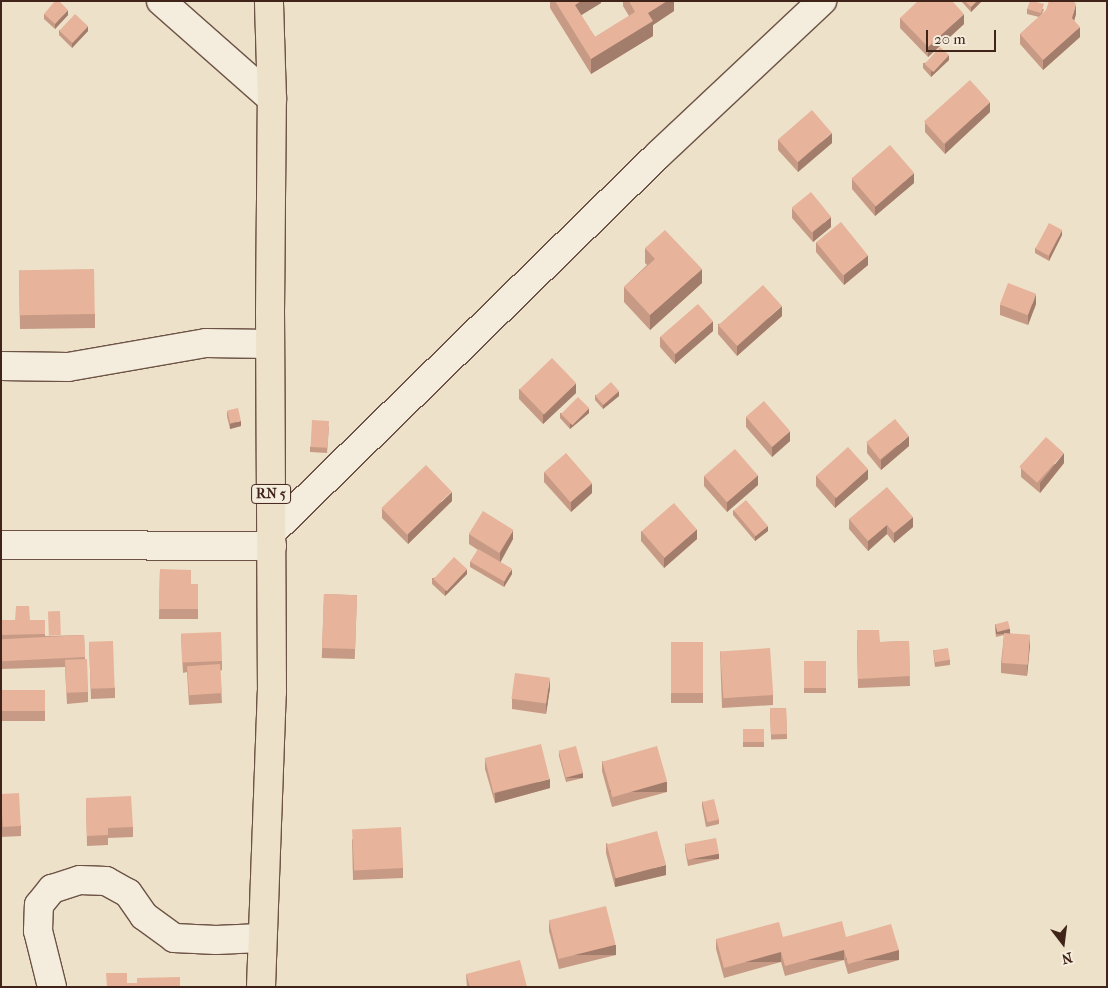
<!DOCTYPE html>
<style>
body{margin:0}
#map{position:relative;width:1108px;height:988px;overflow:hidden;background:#eee1c9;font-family:"IM FELL French Canon",serif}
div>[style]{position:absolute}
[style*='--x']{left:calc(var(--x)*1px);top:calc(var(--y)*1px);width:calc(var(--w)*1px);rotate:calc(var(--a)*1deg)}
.roads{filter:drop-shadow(1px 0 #6c5345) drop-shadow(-1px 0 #6c5345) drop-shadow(0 1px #6c5345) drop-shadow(0 -1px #6c5345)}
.minor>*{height:28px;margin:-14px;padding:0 14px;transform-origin:14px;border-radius:14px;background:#f4ecdc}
.major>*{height:28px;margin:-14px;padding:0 14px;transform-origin:14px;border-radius:14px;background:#eee1c9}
.wall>*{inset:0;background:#c79a85;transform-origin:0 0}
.shaded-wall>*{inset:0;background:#a27d6c;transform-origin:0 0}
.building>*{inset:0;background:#e7b39b;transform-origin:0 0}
span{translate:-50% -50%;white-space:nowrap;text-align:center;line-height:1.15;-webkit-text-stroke:4px #f4ecdc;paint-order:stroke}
.shield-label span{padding:1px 4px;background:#f4ecdc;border:1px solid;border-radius:4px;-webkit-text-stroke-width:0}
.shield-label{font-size:14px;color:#412419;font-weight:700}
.frame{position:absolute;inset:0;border:2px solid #412419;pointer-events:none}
.north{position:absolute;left:1038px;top:918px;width:50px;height:50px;-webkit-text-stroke:4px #f4ecdc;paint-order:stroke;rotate:165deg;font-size:14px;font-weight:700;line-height:20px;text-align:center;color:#412419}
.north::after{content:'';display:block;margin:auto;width:18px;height:22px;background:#412419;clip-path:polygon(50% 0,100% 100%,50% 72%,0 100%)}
.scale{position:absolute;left:926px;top:30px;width:70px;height:22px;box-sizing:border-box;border:2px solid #412419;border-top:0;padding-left:6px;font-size:15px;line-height:18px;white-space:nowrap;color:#412419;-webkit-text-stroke:4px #f4ecdc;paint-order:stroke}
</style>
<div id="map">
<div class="roads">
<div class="minor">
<i style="--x:161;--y:1;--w:148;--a:41.4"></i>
<i style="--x:1;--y:366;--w:67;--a:0.9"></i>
<i style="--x:68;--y:367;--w:140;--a:-9.9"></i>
<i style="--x:206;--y:343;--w:64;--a:0.9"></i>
<i style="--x:272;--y:532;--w:541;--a:-44.33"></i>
<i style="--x:659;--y:154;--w:224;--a:-43.2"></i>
<i style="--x:1;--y:545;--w:271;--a:0.2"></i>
<i style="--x:52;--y:987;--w:58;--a:-104"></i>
<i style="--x:38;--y:931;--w:26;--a:-88"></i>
<i style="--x:39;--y:905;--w:21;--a:-51"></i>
<i style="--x:52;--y:889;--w:29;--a:-18"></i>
<i style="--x:80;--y:880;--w:26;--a:2"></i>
<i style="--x:106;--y:881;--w:25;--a:29"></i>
<i style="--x:128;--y:893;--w:28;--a:55"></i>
<i style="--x:144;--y:916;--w:37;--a:36"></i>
<i style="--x:174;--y:938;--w:42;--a:2.7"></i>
<i style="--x:216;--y:940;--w:45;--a:-2.5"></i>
</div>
<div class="major">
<i style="--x:261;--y:987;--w:295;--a:-87.9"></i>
<i style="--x:272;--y:692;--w:379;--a:-90.3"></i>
<i style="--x:270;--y:313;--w:214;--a:-89.5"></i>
<i style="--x:272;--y:99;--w:98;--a:-91.8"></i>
</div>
</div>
<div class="wall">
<i style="clip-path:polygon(550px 1px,601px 1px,601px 3px,581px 15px,595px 37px,629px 16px,623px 6px,623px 1px,674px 1px,674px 11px,653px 25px,653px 36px,591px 74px,550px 8px)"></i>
<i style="clip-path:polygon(961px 1px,982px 1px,971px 12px)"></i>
<i style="clip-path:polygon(1027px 9px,1044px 9px,1042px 14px,1076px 14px,1074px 21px,1080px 37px,1043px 70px,1020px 44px,1020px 34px,1039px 17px,1027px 14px)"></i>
<i style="clip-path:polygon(44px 14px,68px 15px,55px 29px,44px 19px)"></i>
<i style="clip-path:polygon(900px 18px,964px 24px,928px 57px,900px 28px)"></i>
<i style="clip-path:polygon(59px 30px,88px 31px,72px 48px,59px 35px)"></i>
<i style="clip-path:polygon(949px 60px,931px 77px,923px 68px,923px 63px)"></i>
<i style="clip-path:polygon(990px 112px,945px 154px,925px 132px,925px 122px)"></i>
<i style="clip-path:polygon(778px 140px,832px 143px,798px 172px,778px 150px)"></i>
<i style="clip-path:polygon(852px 179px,914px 183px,875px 216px,852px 189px)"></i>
<i style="clip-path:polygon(792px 208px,831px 227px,813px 242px,792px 218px)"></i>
<i style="clip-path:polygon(1062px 235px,1049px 261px,1035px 253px,1035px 248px)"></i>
<i style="clip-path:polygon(816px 242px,868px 265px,844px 285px,816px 252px)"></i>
<i style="clip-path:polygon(645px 248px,702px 283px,650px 330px,624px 302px,624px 287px,647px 265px,645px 263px)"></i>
<i style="clip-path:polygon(19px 270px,95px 314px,95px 328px,20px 329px)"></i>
<i style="clip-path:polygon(1036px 304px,1028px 325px,1000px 315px,1000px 305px)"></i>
<i style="clip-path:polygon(782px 316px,737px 356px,718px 334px,718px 324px)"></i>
<i style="clip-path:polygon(713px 331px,675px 364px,660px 347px,660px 337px)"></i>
<i style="clip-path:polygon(519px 389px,576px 393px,543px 424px,519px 399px)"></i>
<i style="clip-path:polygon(595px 395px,619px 396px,603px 409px,595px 400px)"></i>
<i style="clip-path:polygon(227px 411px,241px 426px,230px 429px,227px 416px)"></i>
<i style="clip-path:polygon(560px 413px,589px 413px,570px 429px,560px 418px)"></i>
<i style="clip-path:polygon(746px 417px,790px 441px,772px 457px,746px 427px)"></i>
<i style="clip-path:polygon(329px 426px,327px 453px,310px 452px,310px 447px)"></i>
<i style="clip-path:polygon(867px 443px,909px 446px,881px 470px,867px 453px)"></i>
<i style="clip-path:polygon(1064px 463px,1040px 493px,1021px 477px,1021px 468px)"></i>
<i style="clip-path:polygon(544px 472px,592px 493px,571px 512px,544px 482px)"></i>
<i style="clip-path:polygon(704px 476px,758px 485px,727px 512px,704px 486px)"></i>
<i style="clip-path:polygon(816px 476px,868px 479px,835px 508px,816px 486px)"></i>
<i style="clip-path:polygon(452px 501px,408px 544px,382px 518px,382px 508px)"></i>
<i style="clip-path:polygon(733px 510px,768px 531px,755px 541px,733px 515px)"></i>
<i style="clip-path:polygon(849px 519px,913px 527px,894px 543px,887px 534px,868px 551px,849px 529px)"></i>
<i style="clip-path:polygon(641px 531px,697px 539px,664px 568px,641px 541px)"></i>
<i style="clip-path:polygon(469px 534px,513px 539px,500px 562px,512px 574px,504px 587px,470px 567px,470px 562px,478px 550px,469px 544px)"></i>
<i style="clip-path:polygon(160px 569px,191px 584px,198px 584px,198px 619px,159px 619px)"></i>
<i style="clip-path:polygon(467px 574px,445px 596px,432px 584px,432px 578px)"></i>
<i style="left:324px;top:594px;width:33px;height:64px;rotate:2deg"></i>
<i style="clip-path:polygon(1px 620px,45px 620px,45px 636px,84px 635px,85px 659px,88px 692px,88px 702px,67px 704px,65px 667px,1px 669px)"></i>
<i style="clip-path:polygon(995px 624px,1030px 645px,1027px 676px,1001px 673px,1001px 663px,1004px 635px,996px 637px,995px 629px)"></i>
<i style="clip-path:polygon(181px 634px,222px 661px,222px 670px,220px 671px,222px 703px,189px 705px,187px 672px,183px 673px)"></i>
<i style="clip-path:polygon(857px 640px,880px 642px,909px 641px,910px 686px,858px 688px)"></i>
<i style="clip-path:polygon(89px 642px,115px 688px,115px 698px,91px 699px)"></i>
<i style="left:703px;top:642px;width:61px;height:32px;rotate:90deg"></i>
<i style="clip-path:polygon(933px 650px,950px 660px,950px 665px,935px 667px)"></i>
<i style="clip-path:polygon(720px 651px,773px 695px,773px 705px,722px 708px)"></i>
<i style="left:826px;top:661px;width:32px;height:22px;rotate:90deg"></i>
<i style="clip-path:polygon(550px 688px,546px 714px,512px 709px,512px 699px)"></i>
<i style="left:1px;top:690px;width:44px;height:31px"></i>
<i style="left:786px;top:708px;width:31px;height:16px;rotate:88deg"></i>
<i style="left:743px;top:729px;width:21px;height:18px"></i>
<i style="clip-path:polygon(559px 751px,583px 778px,566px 782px,559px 756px)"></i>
<i style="clip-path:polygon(485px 759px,550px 788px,495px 803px,485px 769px)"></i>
<i style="clip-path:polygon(602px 761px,667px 792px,612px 807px,602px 771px)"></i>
<i style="clip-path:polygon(1px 795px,21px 826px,21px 836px,1px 837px)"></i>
<i style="clip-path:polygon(86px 798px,133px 827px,133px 837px,108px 838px,108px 845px,87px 846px)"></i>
<i style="clip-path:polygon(702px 801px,719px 819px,719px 824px,706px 827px,702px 806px)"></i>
<i style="clip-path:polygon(352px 839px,403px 868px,403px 878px,353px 880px)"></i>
<i style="clip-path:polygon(606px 843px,666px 875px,615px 887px,606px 853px)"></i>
<i style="clip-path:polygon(685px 845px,719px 859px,688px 866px,685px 850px)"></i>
<i style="clip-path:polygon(549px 921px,616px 955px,559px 969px,549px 931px)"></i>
<i style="clip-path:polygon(783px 937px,846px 937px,899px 960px,848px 974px,844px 960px,785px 976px,781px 962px,724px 978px,716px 949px,716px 939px)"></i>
<i style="clip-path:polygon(466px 974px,527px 987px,467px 987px)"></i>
</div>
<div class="shaded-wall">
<i style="clip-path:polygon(581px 1px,601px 1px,601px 3px,575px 19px,575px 5px)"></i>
<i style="clip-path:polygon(667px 1px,674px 1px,674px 11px,653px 25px,653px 36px,591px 74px,591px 59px,648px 13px)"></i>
<i style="clip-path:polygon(977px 1px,982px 1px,971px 12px,971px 7px)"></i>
<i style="clip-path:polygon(1076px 4px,1076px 14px,1072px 28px,1072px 18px)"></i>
<i style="clip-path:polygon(68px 10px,68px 15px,55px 29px,55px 24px)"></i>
<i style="clip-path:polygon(964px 14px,964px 24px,928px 57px,928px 47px)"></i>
<i style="clip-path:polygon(88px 26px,88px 31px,72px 48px,72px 43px)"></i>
<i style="clip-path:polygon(1080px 27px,1080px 37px,1043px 70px,1043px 60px)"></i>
<i style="clip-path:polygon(949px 55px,949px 60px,931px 77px,931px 72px)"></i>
<i style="clip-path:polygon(990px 102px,990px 112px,945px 154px,945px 144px)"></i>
<i style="clip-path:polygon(832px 133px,832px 143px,798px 172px,798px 162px)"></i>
<i style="clip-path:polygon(914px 173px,914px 183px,875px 216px,875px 206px)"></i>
<i style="clip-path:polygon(831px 217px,831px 227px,813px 242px,813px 232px)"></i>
<i style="clip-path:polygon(1062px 230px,1062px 235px,1049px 261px,1049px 256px)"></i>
<i style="clip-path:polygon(868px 255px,868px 265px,844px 285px,844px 275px)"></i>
<i style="clip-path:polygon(702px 269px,702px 283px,650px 330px,650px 315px)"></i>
<i style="clip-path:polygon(1036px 294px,1036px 304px,1028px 325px,1028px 315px)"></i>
<i style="clip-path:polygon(782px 306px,782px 316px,737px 356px,737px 346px)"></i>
<i style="clip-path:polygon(713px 321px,713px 331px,675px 364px,675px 354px)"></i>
<i style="clip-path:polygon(576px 383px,576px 393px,543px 424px,543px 414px)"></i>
<i style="clip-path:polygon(619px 391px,619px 396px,603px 409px,603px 404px)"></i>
<i style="clip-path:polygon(589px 408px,589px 413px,570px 429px,570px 424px)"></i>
<i style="clip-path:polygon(241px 421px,241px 426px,230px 429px,230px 424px)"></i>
<i style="clip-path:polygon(790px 431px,790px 441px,772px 457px,772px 447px)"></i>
<i style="clip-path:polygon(909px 436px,909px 446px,881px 470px,881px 460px)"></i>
<i style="clip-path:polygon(1064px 453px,1064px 463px,1040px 493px,1040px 483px)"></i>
<i style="clip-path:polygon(868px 469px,868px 479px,835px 508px,835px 498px)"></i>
<i style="clip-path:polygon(758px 475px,758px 485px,727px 512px,727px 502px)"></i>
<i style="clip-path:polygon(592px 483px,592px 493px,571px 512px,571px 502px)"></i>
<i style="clip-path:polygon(452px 492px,452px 501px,408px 544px,408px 534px)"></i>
<i style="clip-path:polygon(913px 517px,913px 527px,894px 543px,894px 533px)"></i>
<i style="clip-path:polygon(887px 525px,887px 534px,868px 551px,868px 541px)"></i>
<i style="clip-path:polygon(768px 526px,768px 531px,755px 541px,755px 536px)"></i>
<i style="clip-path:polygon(697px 529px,697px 539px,664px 568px,664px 558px)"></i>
<i style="clip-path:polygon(513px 530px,513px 539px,500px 563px,500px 553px)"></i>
<i style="clip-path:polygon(467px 569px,467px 574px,445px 596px,445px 591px)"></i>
<i style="clip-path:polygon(512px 569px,512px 574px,504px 587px,504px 582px)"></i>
<i style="left:1010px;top:629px;width:5px;height:14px;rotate:90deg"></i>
<i style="clip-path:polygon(1030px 635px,1030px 645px,1027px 676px,1027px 666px)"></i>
<i style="clip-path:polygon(550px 678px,550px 688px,546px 714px,546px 704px)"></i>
<i style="left:583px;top:773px;width:5px;height:17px;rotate:90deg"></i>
<i style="clip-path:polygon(550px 779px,550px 788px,495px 803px,495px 793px)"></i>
<i style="left:667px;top:782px;width:10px;height:57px;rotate:90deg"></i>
<i style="left:719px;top:854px;width:5px;height:32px;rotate:90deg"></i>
<i style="clip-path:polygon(666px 865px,666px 875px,615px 887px,615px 878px)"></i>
<i style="left:616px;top:945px;width:10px;height:59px;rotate:90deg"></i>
<i style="left:844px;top:950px;width:10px;height:61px;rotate:90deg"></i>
<i style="left:899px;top:950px;width:10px;height:53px;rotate:90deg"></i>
<i style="left:781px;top:952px;width:10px;height:59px;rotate:90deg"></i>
</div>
<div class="building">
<i style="clip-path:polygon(55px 1px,59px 1px,68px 10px,55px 24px,44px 14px)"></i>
<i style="clip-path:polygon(555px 1px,581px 1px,575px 5px,595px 37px,635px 12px,629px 1px,667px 1px,648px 13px,653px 21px,591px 59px)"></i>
<i style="clip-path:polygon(918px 1px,952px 1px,964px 14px,928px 47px,900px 18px)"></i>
<i style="clip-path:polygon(965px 1px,977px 1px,971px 7px)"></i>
<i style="clip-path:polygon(1030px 1px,1033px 1px,1044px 4px,1041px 13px,1027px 9px)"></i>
<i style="clip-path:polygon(1049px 1px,1073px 1px,1076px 4px,1072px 18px,1080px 27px,1043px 60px,1020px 34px,1046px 10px)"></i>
<i style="left:75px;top:14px;width:18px;height:23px;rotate:43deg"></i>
<i style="left:940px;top:47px;width:12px;height:23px;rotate:42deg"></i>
<i style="left:970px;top:80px;width:30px;height:62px;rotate:48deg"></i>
<i style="left:812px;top:110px;width:30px;height:45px;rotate:49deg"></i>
<i style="left:890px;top:145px;width:37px;height:51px;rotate:49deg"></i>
<i style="left:811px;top:192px;width:32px;height:25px;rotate:51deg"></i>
<i style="left:841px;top:222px;width:43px;height:32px;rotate:51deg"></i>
<i style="left:1049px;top:223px;width:15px;height:29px;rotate:28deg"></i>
<i style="clip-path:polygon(665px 230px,702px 269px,650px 315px,624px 287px,655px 259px,645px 248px)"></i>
<i style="left:94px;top:269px;width:45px;height:75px;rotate:89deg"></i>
<i style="left:1008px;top:283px;width:30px;height:23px;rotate:21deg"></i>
<i style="left:763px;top:285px;width:28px;height:60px;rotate:48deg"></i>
<i style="left:698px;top:304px;width:23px;height:50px;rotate:49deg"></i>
<i style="left:552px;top:358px;width:35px;height:45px;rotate:46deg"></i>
<i style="left:611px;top:382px;width:12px;height:21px;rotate:48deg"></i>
<i style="left:578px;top:397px;width:16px;height:24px;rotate:45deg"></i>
<i style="left:764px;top:401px;width:40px;height:24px;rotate:49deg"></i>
<i style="left:238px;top:408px;width:13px;height:11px;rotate:77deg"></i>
<i style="left:895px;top:419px;width:22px;height:37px;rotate:51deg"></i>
<i style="left:312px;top:420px;width:17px;height:27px;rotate:3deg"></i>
<i style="left:1046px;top:437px;width:24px;height:40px;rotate:42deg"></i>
<i style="left:848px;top:447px;width:30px;height:43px;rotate:48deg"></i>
<i style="left:735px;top:449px;width:35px;height:41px;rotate:49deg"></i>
<i style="left:566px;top:453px;width:40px;height:29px;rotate:49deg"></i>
<i style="left:426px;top:465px;width:37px;height:62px;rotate:46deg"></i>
<i style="clip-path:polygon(887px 487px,913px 517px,894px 533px,887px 525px,868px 541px,849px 519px)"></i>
<i style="left:746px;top:500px;width:34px;height:16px;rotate:50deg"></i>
<i style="left:674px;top:503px;width:35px;height:43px;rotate:49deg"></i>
<i style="left:483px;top:511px;width:36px;height:27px;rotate:32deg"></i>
<i style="left:478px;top:549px;width:39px;height:15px;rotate:30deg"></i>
<i style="left:454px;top:557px;width:18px;height:30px;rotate:43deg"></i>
<i style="clip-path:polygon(160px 569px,191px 570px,191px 584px,198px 584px,198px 609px,159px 609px)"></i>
<i style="left:324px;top:594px;width:33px;height:54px;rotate:2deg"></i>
<i style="clip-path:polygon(16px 606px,29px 606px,30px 620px,45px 620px,45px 634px,1px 635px,1px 620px,15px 620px)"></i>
<i style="left:60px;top:611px;width:24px;height:12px;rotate:88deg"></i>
<i style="left:1008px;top:621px;width:8px;height:13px;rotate:76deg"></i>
<i style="clip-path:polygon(857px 630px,879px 630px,880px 642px,909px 641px,910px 676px,858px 679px)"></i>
<i style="left:221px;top:632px;width:29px;height:40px;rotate:88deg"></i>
<i style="left:1004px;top:633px;width:26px;height:30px;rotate:4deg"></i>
<i style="left:84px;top:635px;width:22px;height:83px;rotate:87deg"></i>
<i style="left:113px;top:641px;width:47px;height:24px;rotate:88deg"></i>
<i style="left:703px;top:642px;width:51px;height:32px;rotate:90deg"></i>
<i style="left:770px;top:648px;width:47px;height:50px;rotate:86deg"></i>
<i style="left:948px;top:648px;width:12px;height:15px;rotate:81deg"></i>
<i style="left:87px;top:659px;width:33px;height:22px;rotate:88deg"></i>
<i style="left:826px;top:661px;width:27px;height:22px;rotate:90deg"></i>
<i style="left:220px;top:664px;width:29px;height:33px;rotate:86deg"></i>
<i style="left:515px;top:673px;width:35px;height:26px;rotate:8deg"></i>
<i style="left:1px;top:690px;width:44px;height:21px"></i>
<i style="left:786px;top:708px;width:26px;height:16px;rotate:88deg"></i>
<i style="left:743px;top:729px;width:21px;height:13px"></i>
<i style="left:541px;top:744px;width:36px;height:58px;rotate:76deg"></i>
<i style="left:576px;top:746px;width:28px;height:18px;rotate:75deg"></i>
<i style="left:657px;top:746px;width:37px;height:57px;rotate:74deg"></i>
<i style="left:19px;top:793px;width:33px;height:18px;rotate:87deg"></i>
<i style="clip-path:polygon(131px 796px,133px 827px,108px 828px,108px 835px,87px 836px,86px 798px)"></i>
<i style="left:714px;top:799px;width:21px;height:12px;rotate:76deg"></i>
<i style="left:401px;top:827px;width:41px;height:49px;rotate:87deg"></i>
<i style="left:657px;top:831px;width:35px;height:52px;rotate:75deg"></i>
<i style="left:716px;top:838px;width:16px;height:32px;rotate:79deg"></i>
<i style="left:606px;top:906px;width:40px;height:59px;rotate:76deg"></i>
<i style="clip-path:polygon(842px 921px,846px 937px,891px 924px,899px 950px,848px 964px,844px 950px,785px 966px,781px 952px,724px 968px,716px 939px,779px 922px,783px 937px)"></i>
<i style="clip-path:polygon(520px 960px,527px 987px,470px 987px,466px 974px)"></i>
<i style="clip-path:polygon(106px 973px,127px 973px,127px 983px,137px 983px,137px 978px,180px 977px,180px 987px,107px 987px)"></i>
</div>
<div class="shield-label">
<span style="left:271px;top:494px">RN 5</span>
</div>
<div class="frame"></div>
<div class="north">N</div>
<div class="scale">20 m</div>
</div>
